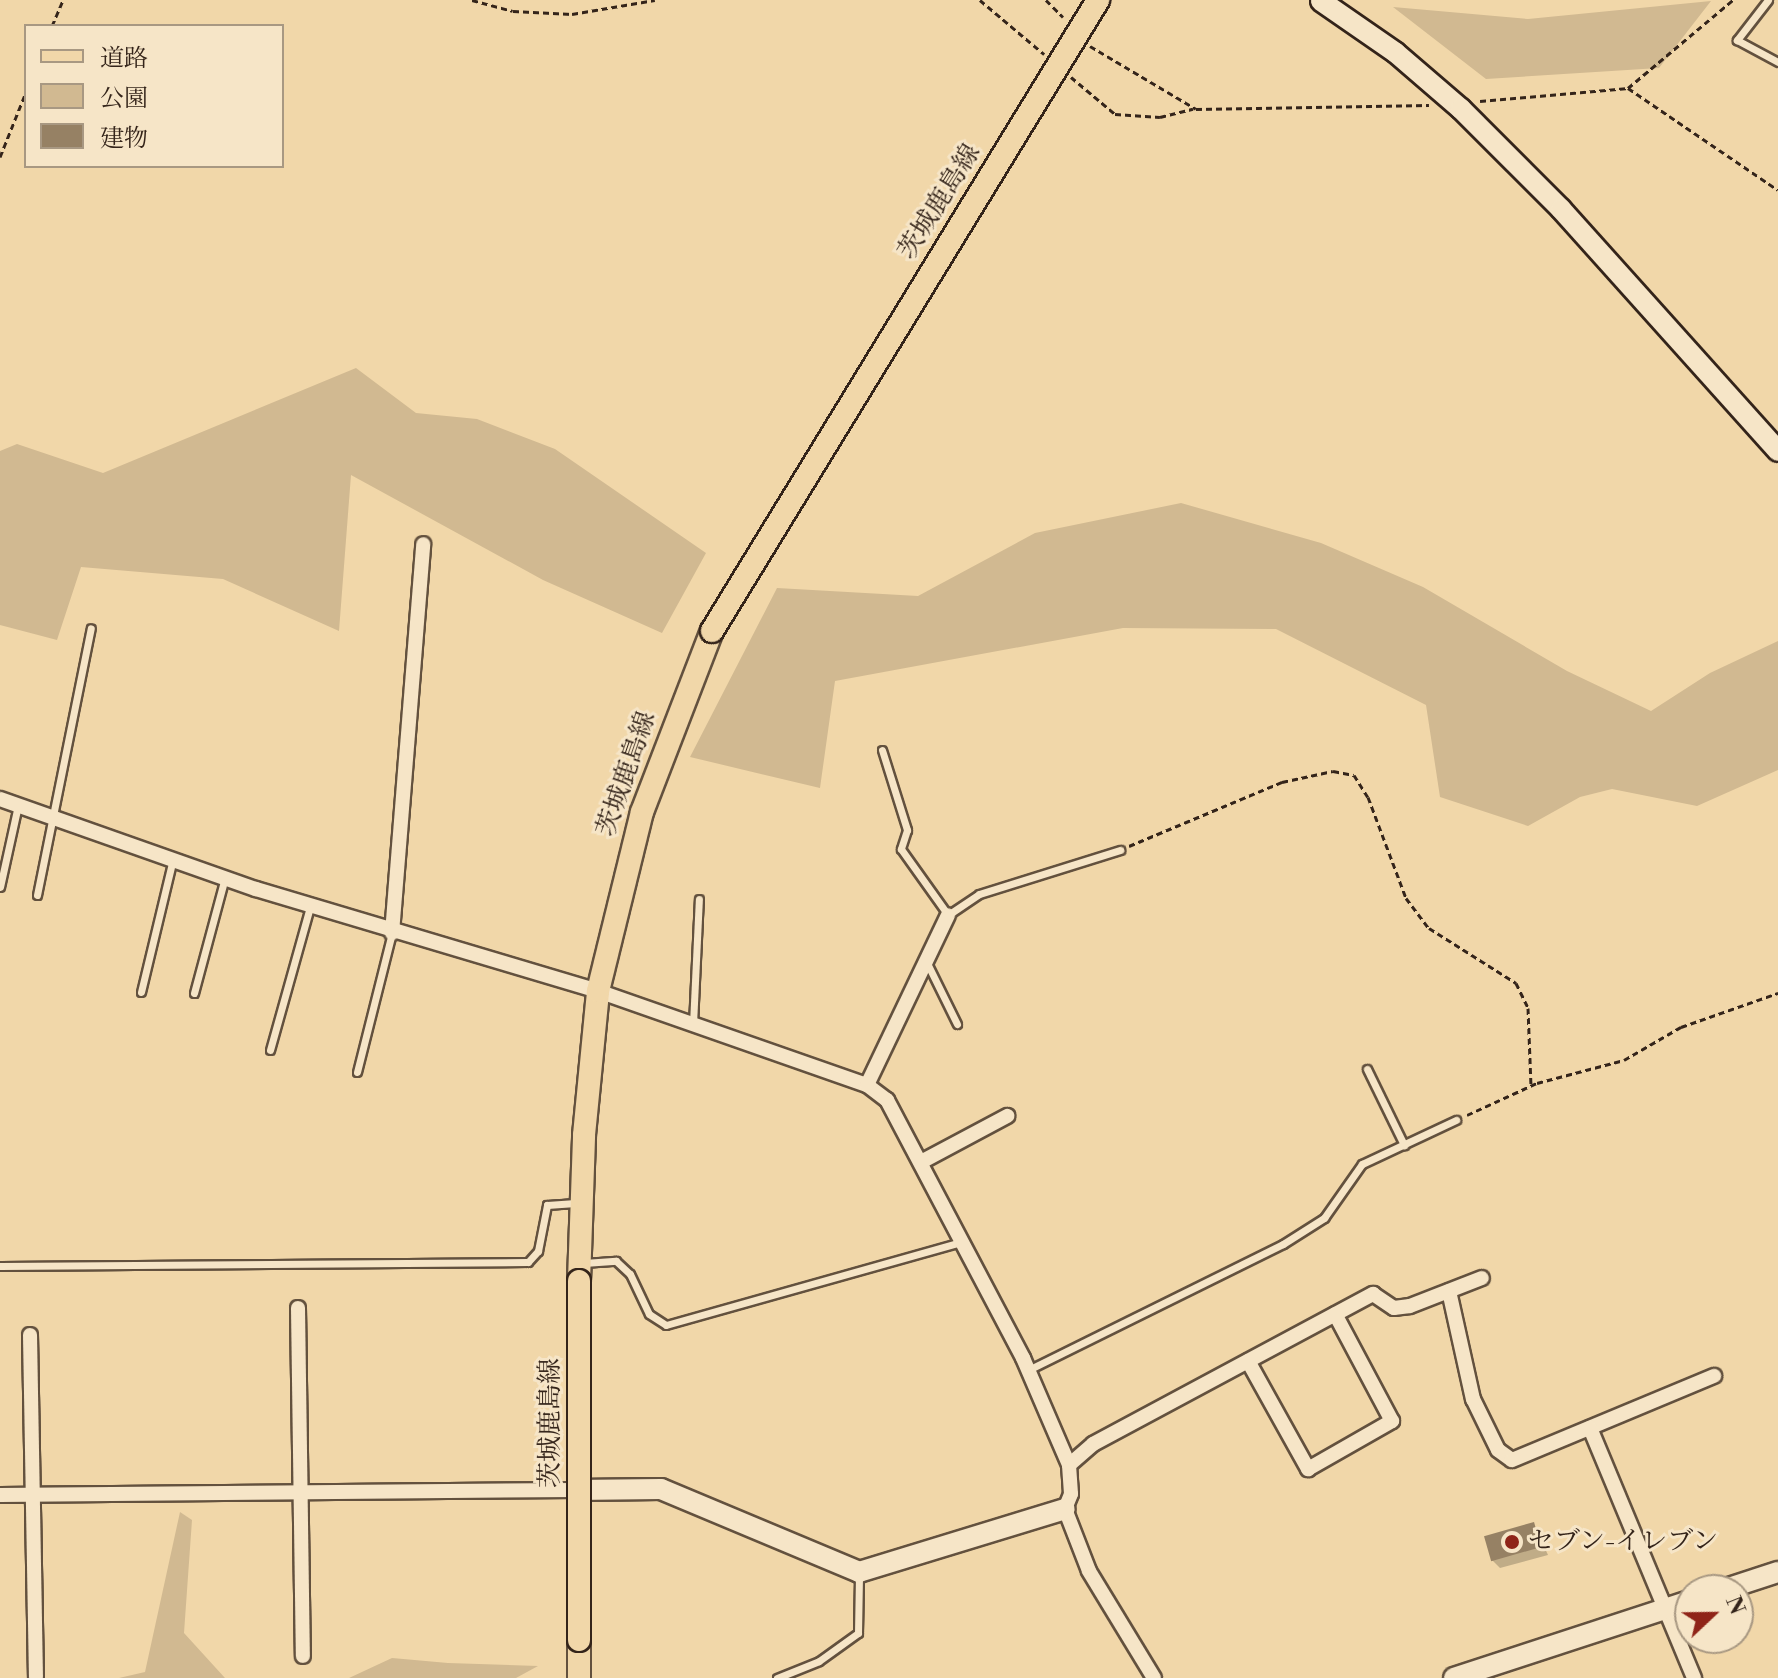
<!DOCTYPE html>
<meta charset="utf-8">
<style>
body{margin:0}
#map{position:relative;width:1778px;height:1678px;overflow:hidden;background:#f1d7a9;font-family:"Libre Bodoni","Noto Serif JP",serif}
div>[style]{position:absolute}
[style*='--x']{left:calc(var(--x)*1px);top:calc(var(--y)*1px);width:calc(var(--w)*1px);rotate:calc(var(--a)*1deg)}
.green>*{inset:0;background:#d1b991}
.shadow>*{inset:0;background:#0003}
.building>*{inset:0;background:#968164;transform-origin:0 0}
.path>*{height:3px;margin-top:-1.5px;transform-origin:0;background:repeating-linear-gradient(90deg,#34241a 0 6px,transparent 0 10px)}
.roads{filter:drop-shadow(2px 0 #63513e) drop-shadow(-2px 0 #63513e) drop-shadow(0 2px #63513e) drop-shadow(0 -2px #63513e)}
.lane>*{height:7px;margin:-3.5px;padding:0 3.5px;transform-origin:3.5px;border-radius:3.5px;background:#f6e5c7}
.street>*{height:14px;margin:-7px;padding:0 7px;transform-origin:7px;border-radius:7px;background:#f6e5c7}
.secondary>*{height:20px;margin:-10px;padding:0 10px;transform-origin:10px;border-radius:10px;background:#f6e5c7}
.primary>*{height:22px;margin:-11px;padding:0 11px;transform-origin:11px;border-radius:11px;background:#f1d7a9}
.bridges{filter:drop-shadow(2px 0 #34241a) drop-shadow(-2px 0 #34241a) drop-shadow(0 2px #34241a) drop-shadow(0 -2px #34241a)}
.secondary-bridge>*{height:20px;margin:-10px;padding:0 10px;transform-origin:10px;border-radius:10px;background:#f6e5c7}
.primary-bridge>*{height:22px;margin:-11px;padding:0 11px;transform-origin:11px;border-radius:11px;background:#f1d7a9}
.dots>*{width:22px;height:22px;translate:-50% -50%;box-sizing:border-box;border:4px solid #f6e5c7;border-radius:50%}
span{translate:-50% -50%;white-space:nowrap;text-align:center;line-height:1.15;-webkit-text-stroke:6px #f6e5c7;paint-order:stroke}
.street-label{font-size:26px;color:#34241a}
.poi-label{font-size:26px;color:#34241a}
.left{translate:0 -50%;text-align:left}
.legend{position:absolute;left:24px;top:24px;width:260px;height:144px;box-sizing:border-box;background:#f6e5c7;border:2px solid #a89882;margin:0;padding:10px 14px;list-style:none;font-size:24px;color:#34241a}
.legend li{display:flex;align-items:center;gap:16px;height:40px}
.legend b{width:40px;border:2px solid #a89882}
.north{position:absolute;left:1674px;top:1574px;width:80px;height:80px;box-sizing:border-box;background:#f6e5c7;border:2px solid #a89882;border-radius:50%;rotate:68deg;font-size:22px;font-weight:700;line-height:32px;text-align:center;color:#34241a}
.north::after{content:'';display:block;margin:auto;width:28px;height:36px;background:#8f2418;clip-path:polygon(50% 0,100% 100%,50% 72%,0 100%)}
</style>
<div id="map">
<div class="green">
<i style="clip-path:polygon(1711px 1px,1659px 68px,1486px 79px,1393px 7px,1528px 19px)"></i>
<i style="clip-path:polygon(356px 368px,416px 413px,477px 419px,555px 449px,706px 553px,662px 633px,543px 580px,351px 475px,339px 631px,223px 579px,81px 567px,57px 640px,0 625px,0 451px,17px 444px,103px 473px)"></i>
<i style="clip-path:polygon(1181px 503px,1321px 543px,1423px 587px,1567px 671px,1651px 711px,1710px 673px,1778px 641px,1778px 770px,1697px 806px,1612px 789px,1580px 797px,1528px 826px,1440px 797px,1426px 705px,1276px 629px,1123px 628px,835px 681px,820px 788px,690px 757px,777px 588px,918px 596px,1035px 533px)"></i>
<i style="clip-path:polygon(180px 1512px,192px 1520px,184px 1633px,225px 1678px,119px 1678px,145px 1672px)"></i>
<i style="clip-path:polygon(392px 1658px,448px 1663px,538px 1666px,516px 1678px,349px 1678px)"></i>
</div>
<div class="shadow">
<i style="clip-path:polygon(1534px 1525px,1548px 1555px,1500px 1568px,1492px 1560px)"></i>
</div>
<div class="building">
<i style="left:1534px;top:1522px;width:26px;height:52px;rotate:74deg"></i>
</div>
<div class="path">
<i style="--x:472;--y:0;--w:42;--a:15"></i>
<i style="--x:513;--y:11;--w:59;--a:2.9"></i>
<i style="--x:572;--y:14;--w:84;--a:-9.6"></i>
<i style="--x:980;--y:0;--w:84;--a:40.2"></i>
<i style="--x:1046;--y:0;--w:24;--a:45"></i>
<i style="--x:52;--y:26;--w:28;--a:-67"></i>
<i style="--x:1090;--y:46;--w:123;--a:30.7"></i>
<i style="--x:1196;--y:109;--w:233;--a:-1"></i>
<i style="--x:1071;--y:77;--w:57;--a:40.1"></i>
<i style="--x:1115;--y:114;--w:45;--a:3.8"></i>
<i style="--x:1160;--y:117;--w:34;--a:-14"></i>
<i style="--x:1628;--y:88;--w:181;--a:34.2"></i>
<i style="--x:1480;--y:101;--w:149;--a:-5"></i>
<i style="--x:1628;--y:88;--w:137;--a:-40"></i>
<i style="--x:0;--y:157;--w:70;--a:-68.2"></i>
<i style="--x:1129;--y:846;--w:166;--a:-22.7"></i>
<i style="--x:1282;--y:782;--w:52;--a:-12.2"></i>
<i style="--x:1333;--y:771;--w:21;--a:11"></i>
<i style="--x:1354;--y:775;--w:26;--a:58"></i>
<i style="--x:1368;--y:797;--w:108;--a:69.4"></i>
<i style="--x:1406;--y:898;--w:38;--a:53"></i>
<i style="--x:1429;--y:928;--w:103;--a:32.3"></i>
<i style="--x:1516;--y:983;--w:28;--a:64"></i>
<i style="--x:1528;--y:1008;--w:78;--a:87.8"></i>
<i style="--x:1467;--y:1115;--w:77;--a:-24.6"></i>
<i style="--x:1537;--y:1083;--w:90;--a:-14.8"></i>
<i style="--x:1624;--y:1060;--w:66;--a:-30.1"></i>
<i style="--x:1681;--y:1027;--w:103;--a:-19.3"></i>
</div>
<div class="roads">
<div class="lane">
<i style="--x:1768;--y:0;--w:51;--a:127.8"></i>
<i style="--x:1737;--y:40;--w:47;--a:28.2"></i>
<i style="--x:882;--y:750;--w:84;--a:72.6"></i>
<i style="--x:907;--y:830;--w:20;--a:108"></i>
<i style="--x:901;--y:849;--w:81;--a:54.5"></i>
<i style="--x:948;--y:915;--w:37;--a:-34"></i>
<i style="--x:979;--y:894;--w:148;--a:-17.3"></i>
<i style="--x:0;--y:887;--w:84;--a:-77.6"></i>
<i style="--x:37;--y:895;--w:272;--a:-78.6"></i>
<i style="--x:927;--y:963;--w:68;--a:63.8"></i>
<i style="--x:141;--y:992;--w:137;--a:-76.5"></i>
<i style="--x:194;--y:993;--w:120;--a:-75"></i>
<i style="--x:693;--y:1024;--w:125;--a:-87.3"></i>
<i style="--x:270;--y:1050;--w:148;--a:-74.4"></i>
<i style="--x:1367;--y:1069;--w:85;--a:64"></i>
<i style="--x:357;--y:1072;--w:143;--a:-75.9"></i>
<i style="--x:584;--y:1263;--w:32;--a:-4"></i>
<i style="--x:616;--y:1261;--w:19;--a:43"></i>
<i style="--x:630;--y:1274;--w:44;--a:64.6"></i>
<i style="--x:649;--y:1314;--w:20;--a:33"></i>
<i style="--x:666;--y:1325;--w:307;--a:-15.7"></i>
<i style="--x:0;--y:1266;--w:528;--a:-0.43"></i>
<i style="--x:528;--y:1262;--w:15;--a:-48"></i>
<i style="--x:538;--y:1251;--w:47;--a:-78.9"></i>
<i style="--x:547;--y:1205;--w:32;--a:-4"></i>
<i style="--x:1028;--y:1370;--w:284;--a:-26.3"></i>
<i style="--x:1283;--y:1244;--w:49;--a:-32.4"></i>
<i style="--x:1324;--y:1218;--w:66;--a:-54.9"></i>
<i style="--x:1362;--y:1164;--w:104;--a:-25.1"></i>
<i style="--x:777;--y:1678;--w:45;--a:-22"></i>
<i style="--x:819;--y:1661;--w:48;--a:-35.7"></i>
<i style="--x:858;--y:1633;--w:60;--a:-89"></i>
</div>
<div class="street">
<i style="--x:0;--y:799;--w:271;--a:19.4"></i>
<i style="--x:256;--y:889;--w:357;--a:16.6"></i>
<i style="--x:598;--y:991;--w:285;--a:19.3"></i>
<i style="--x:867;--y:1085;--w:25;--a:37"></i>
<i style="--x:887;--y:1100;--w:292;--a:62.2"></i>
<i style="--x:1023;--y:1358;--w:116;--a:66.7"></i>
<i style="--x:1069;--y:1465;--w:29;--a:86"></i>
<i style="--x:1071;--y:1494;--w:16;--a:112"></i>
<i style="--x:1065;--y:1509;--w:66;--a:68.8"></i>
<i style="--x:1089;--y:1571;--w:125;--a:58.7"></i>
<i style="--x:392;--y:933;--w:390;--a:-85.4"></i>
<i style="--x:867;--y:1085;--w:188;--a:-64.5"></i>
<i style="--x:921;--y:1162;--w:98;--a:-28.1"></i>
<i style="--x:1449;--y:1291;--w:111;--a:77.5"></i>
<i style="--x:1473;--y:1399;--w:57;--a:63.9"></i>
<i style="--x:1498;--y:1450;--w:17;--a:36"></i>
<i style="--x:1512;--y:1460;--w:219;--a:-22.6"></i>
<i style="--x:298;--y:1308;--w:348;--a:89.2"></i>
<i style="--x:30;--y:1335;--w:342;--a:89"></i>
<i style="--x:1248;--y:1361;--w:124;--a:60.9"></i>
<i style="--x:1308;--y:1469;--w:97;--a:-29.7"></i>
<i style="--x:1392;--y:1421;--w:121;--a:-118"></i>
<i style="--x:1590;--y:1428;--w:271;--a:67.4"></i>
<i style="--x:1069;--y:1465;--w:32;--a:-41"></i>
<i style="--x:1093;--y:1444;--w:318;--a:-28.2"></i>
<i style="--x:1373;--y:1294;--w:25;--a:34"></i>
<i style="--x:1394;--y:1308;--w:16;--a:-7"></i>
<i style="--x:1410;--y:1306;--w:77;--a:-21.3"></i>
<i style="--x:0;--y:1495;--w:575;--a:-0.5"></i>
</div>
<div class="secondary">
<i style="--x:575;--y:1490;--w:86;--a:-0.7"></i>
<i style="--x:661;--y:1489;--w:215;--a:22.7"></i>
<i style="--x:859;--y:1572;--w:215;--a:-17"></i>
<i style="--x:1723;--y:1590;--w:58;--a:-18.1"></i>
<i style="--x:1454;--y:1678;--w:248;--a:-18.1"></i>
</div>
<div class="primary">
<i style="--x:579;--y:1281;--w:146;--a:-88"></i>
<i style="--x:584;--y:1135;--w:145;--a:-84.4"></i>
<i style="--x:598;--y:991;--w:184;--a:-76.2"></i>
<i style="--x:642;--y:812;--w:194;--a:-68.9"></i>
<i style="--x:579;--y:1640;--w:38;--a:90"></i>
</div>
</div>
<div class="bridges">
<div class="secondary-bridge">
<i style="--x:1321;--y:1;--w:91;--a:34.7"></i>
<i style="--x:1396;--y:53;--w:86;--a:40.7"></i>
<i style="--x:1461;--y:109;--w:141;--a:45"></i>
<i style="--x:1561;--y:209;--w:325;--a:48.1"></i>
</div>
<div class="primary-bridge">
<i style="--x:712;--y:631;--w:740;--a:-58.54"></i>
<i style="--x:579;--y:1640;--w:359;--a:-90"></i>
</div>
</div>
<div class="dots">
<i style="left:1512px;top:1542px;background:#8f2418"></i>
</div>
<div class="street-label">
<span style="left:940px;top:202px;rotate:-58deg">茨城鹿島線</span>
<span style="left:627px;top:774px;rotate:-71deg">茨城鹿島線</span>
<span style="left:551px;top:1423px;rotate:-90deg">茨城鹿島線</span>
</div>
<div class="poi-label">
<span class="left" style="left:1528px;top:1542px">セブン-イレブン</span>
</div>
<ul class="legend">
<li><b style="height:10px;background:#f1d7a9"></b>道路</li>
<li><b style="height:22px;background:#d1b991"></b>公園</li>
<li><b style="height:22px;background:#968164"></b>建物</li>
</ul>
<div class="north">N</div>
</div>
